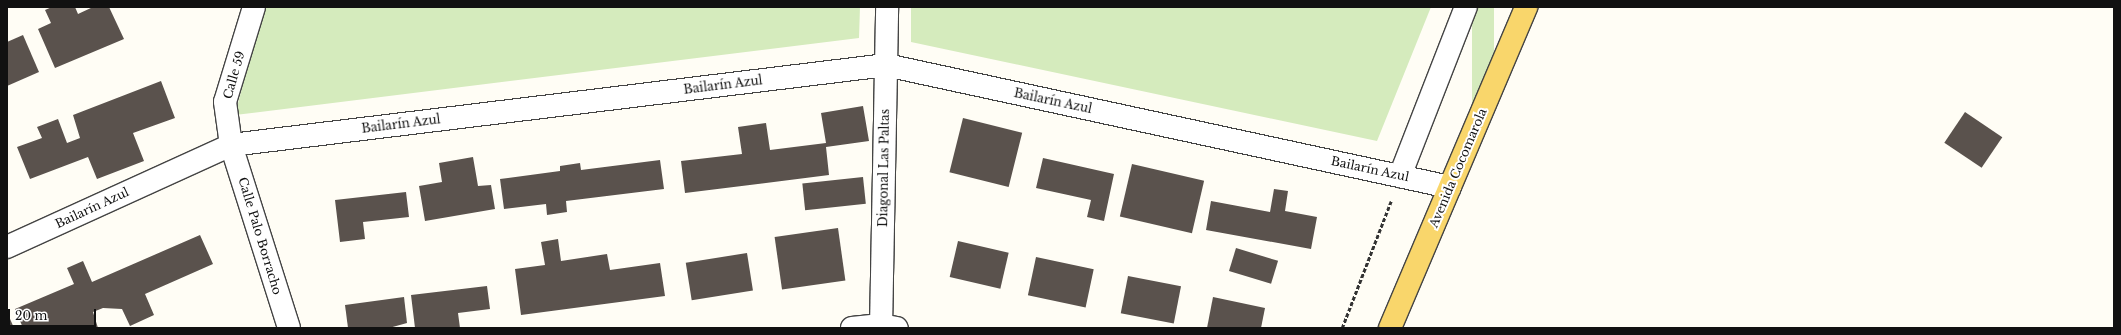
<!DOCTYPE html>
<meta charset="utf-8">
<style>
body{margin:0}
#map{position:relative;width:2121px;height:335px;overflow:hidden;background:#fffdf5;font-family:"Libre Baskerville",serif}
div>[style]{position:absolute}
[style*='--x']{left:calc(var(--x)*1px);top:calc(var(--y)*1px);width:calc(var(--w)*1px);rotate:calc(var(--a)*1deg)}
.green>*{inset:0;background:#d5ebbd;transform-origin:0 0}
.building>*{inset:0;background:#5a524d;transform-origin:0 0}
.path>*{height:2.5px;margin-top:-1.25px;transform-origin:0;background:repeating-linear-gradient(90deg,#333 0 4px,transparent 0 6px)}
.roads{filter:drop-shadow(1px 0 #444) drop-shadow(-1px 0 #444) drop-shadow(0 1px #444) drop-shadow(0 -1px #444)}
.minor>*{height:22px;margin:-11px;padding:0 11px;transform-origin:11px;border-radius:11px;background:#fff}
.major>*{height:22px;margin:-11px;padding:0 11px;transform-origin:11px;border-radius:11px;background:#f9d66b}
span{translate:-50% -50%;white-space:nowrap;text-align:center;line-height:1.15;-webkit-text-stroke:4px #fff;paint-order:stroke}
.street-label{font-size:12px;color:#111}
.frame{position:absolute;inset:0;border:8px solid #111;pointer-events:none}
.scale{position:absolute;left:8px;top:309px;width:88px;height:18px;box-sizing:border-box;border:2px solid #111;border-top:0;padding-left:5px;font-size:12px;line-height:14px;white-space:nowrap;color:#111;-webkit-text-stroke:3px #fff;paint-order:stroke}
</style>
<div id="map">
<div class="green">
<i style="clip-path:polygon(263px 7px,860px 7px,859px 38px,235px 115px)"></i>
<i style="clip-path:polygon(911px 7px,1431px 7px,1377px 141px,911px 42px)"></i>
<i style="left:1472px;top:7px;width:22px;height:108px"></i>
</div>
<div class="building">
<i style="clip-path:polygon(52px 7px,75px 7px,78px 14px,93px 7px,109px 7px,124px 39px,55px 68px,38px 29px,51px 23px,45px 10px)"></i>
<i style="clip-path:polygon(23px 35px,39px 72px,7px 86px,7px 42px)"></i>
<i style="clip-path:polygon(161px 81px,175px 118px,133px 133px,144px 161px,97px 179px,88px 157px,30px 179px,17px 147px,42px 138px,37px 127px,58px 119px,67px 143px,80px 138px,73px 115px)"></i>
<i style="clip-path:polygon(863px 106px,869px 141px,826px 147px,829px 175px,685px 193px,681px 161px,742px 154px,738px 127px,766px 123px,770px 150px,826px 143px,821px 113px)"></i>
<i style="left:1965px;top:112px;width:45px;height:37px;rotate:34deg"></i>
<i style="left:963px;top:118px;width:61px;height:56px;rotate:14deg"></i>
<i style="clip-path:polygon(473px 157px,478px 186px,491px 185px,495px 209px,425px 221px,419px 186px,442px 182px,439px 163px)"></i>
<i style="clip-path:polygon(1043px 158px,1114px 174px,1104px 221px,1087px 217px,1091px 200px,1036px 188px)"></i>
<i style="clip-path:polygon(660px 160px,664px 189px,566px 201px,567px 212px,547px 215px,546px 204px,504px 209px,500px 179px,560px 171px,560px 166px,580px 163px,581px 170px)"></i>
<i style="left:1132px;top:164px;width:74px;height:54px;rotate:13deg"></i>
<i style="left:863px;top:177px;width:27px;height:61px;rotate:84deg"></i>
<i style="clip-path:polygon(1274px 189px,1288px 191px,1285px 211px,1317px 217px,1311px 249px,1206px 230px,1211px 201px,1270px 212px)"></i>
<i style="clip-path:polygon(406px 192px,409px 217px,363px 222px,365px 239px,340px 242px,335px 200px)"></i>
<i style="left:838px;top:228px;width:53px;height:64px;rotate:82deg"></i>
<i style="clip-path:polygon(200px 235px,213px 264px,145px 294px,154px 315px,130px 326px,122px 309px,103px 308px,93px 312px,98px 328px,23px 328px,15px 309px,74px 284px,67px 268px,83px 261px,92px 282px)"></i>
<i style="clip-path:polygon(558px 239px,561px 261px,607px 254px,610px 270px,660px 263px,665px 296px,521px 315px,515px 269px,545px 265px,541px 242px)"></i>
<i style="left:958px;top:241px;width:52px;height:37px;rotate:13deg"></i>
<i style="left:1236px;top:248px;width:44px;height:24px;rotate:17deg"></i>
<i style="left:747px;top:253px;width:38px;height:62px;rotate:81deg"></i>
<i style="left:1036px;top:257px;width:59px;height:39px;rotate:12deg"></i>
<i style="left:1128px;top:276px;width:54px;height:38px;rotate:11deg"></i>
<i style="clip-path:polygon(487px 286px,490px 309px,458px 313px,460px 328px,415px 328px,411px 295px)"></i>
<i style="clip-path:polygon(404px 297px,407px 323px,389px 328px,348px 328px,345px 305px)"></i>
<i style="clip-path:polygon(1213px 297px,1265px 308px,1261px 328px,1207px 328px)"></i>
<i style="clip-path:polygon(7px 312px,14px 328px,7px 328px)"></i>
</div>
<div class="path">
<i style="--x:1342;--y:328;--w:136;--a:-68.9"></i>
</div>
<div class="roads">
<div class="minor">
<i style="--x:254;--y:7;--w:99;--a:107"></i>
<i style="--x:225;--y:102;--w:43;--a:82.1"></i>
<i style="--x:231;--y:145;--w:192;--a:72.4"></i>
<i style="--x:1400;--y:176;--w:181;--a:-68.7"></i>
<i style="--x:7;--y:247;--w:246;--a:-24.5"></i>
<i style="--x:231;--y:145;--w:660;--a:-6.96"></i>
<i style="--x:886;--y:65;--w:577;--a:12.21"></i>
<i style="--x:852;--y:328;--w:29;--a:-6"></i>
<i style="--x:881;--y:325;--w:16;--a:11"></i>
<i style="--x:881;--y:328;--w:321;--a:-88.9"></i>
</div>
<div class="major">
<i style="--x:1390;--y:328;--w:349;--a:-67"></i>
</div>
</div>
<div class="street-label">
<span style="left:234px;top:75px;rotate:-74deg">Calle 59</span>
<span style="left:723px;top:85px;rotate:-7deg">Bailarín Azul</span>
<span style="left:1053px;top:101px;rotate:12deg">Bailarín Azul</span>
<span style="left:401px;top:124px;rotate:-7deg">Bailarín Azul</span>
<span style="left:884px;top:168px;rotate:-89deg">Diagonal Las Paltas</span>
<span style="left:1458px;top:168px;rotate:-67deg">Avenida Cocomarola</span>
<span style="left:1370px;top:169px;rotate:12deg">Bailarín Azul</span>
<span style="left:92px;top:208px;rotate:-25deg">Bailarín Azul</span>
<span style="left:260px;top:236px;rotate:73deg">Calle Palo Borracho</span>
</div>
<div class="frame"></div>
<div class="scale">20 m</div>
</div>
